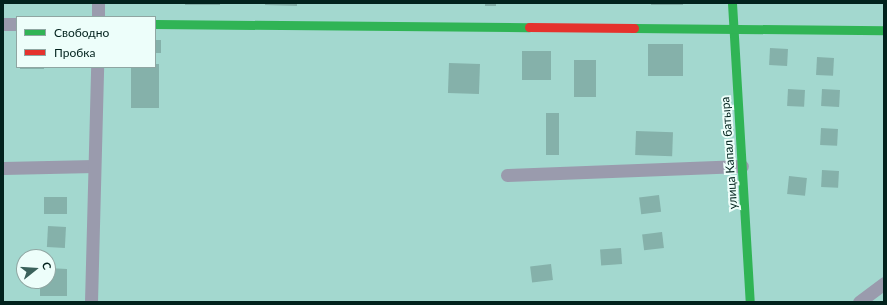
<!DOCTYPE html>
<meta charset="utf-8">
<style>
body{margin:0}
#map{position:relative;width:887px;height:305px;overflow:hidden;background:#a3d8cf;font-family:Lato,sans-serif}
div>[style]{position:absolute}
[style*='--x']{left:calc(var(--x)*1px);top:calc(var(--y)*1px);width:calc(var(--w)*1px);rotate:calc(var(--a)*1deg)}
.building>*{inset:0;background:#85b1aa;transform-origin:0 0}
.street>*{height:13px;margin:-6.5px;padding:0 6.5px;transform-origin:6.5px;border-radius:6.5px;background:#9a9bad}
.fast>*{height:9px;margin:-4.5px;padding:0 4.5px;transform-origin:4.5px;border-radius:4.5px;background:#30b455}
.jam>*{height:9px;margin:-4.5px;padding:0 4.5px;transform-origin:4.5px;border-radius:4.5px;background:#e5322d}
span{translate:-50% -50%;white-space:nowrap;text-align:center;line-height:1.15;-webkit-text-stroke:4px #edfefa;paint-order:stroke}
.street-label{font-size:12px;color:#02221d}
.frame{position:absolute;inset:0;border:4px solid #02221d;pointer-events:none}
.legend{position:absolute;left:16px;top:16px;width:140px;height:52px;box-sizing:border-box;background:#edfefa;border:1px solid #8fa6a2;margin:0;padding:5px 7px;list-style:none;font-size:12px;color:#02221d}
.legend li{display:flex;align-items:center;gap:8px;height:20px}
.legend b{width:20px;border:1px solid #8fa6a2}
.north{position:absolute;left:16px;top:249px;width:40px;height:40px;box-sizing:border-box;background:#edfefa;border:1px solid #8fa6a2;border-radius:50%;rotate:73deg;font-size:11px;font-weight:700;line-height:16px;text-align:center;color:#02221d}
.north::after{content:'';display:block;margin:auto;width:14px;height:18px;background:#3a625b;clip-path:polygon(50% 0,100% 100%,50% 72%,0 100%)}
</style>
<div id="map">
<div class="building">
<i style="left:185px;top:3px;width:35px;height:2px"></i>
<i style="clip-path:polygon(265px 3px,297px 3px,297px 6px,265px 5px)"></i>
<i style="left:485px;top:3px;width:11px;height:3px"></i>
<i style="left:651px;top:3px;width:32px;height:2px"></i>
<i style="left:155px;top:40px;width:6px;height:13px"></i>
<i style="left:648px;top:44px;width:35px;height:32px"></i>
<i style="left:770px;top:48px;width:18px;height:17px;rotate:3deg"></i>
<i style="left:522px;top:51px;width:29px;height:29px"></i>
<i style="left:817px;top:57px;width:17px;height:18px;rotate:3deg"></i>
<i style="left:574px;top:60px;width:22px;height:37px"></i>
<i style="left:449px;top:63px;width:31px;height:30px;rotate:2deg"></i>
<i style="clip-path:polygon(155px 64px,159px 64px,159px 108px,131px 108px,131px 67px,155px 67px)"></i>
<i style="left:20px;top:67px;width:24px;height:2px"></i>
<i style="left:788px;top:89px;width:17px;height:17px;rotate:3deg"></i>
<i style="left:822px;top:89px;width:18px;height:17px;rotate:3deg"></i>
<i style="left:546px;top:113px;width:13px;height:42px"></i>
<i style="left:821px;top:128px;width:17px;height:17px;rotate:3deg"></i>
<i style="left:636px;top:131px;width:37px;height:24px;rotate:2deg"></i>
<i style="left:822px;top:170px;width:17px;height:17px;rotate:3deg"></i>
<i style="left:789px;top:176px;width:18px;height:18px;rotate:6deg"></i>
<i style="left:659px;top:195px;width:17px;height:20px;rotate:83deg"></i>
<i style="left:44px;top:197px;width:23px;height:17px"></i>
<i style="left:48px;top:226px;width:18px;height:21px;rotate:3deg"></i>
<i style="left:662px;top:232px;width:16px;height:20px;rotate:83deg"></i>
<i style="left:621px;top:248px;width:16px;height:21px;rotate:86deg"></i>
<i style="left:551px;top:264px;width:16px;height:21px;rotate:83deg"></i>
<i style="clip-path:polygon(48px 268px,67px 269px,67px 296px,40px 296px,40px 281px,48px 281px)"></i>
</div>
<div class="street">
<i style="--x:98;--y:17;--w:14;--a:-90"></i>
<i style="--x:3;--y:24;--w:14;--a:0"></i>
<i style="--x:3;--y:168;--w:91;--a:-1.3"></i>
<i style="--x:507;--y:175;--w:235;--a:-2.2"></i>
<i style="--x:91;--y:302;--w:235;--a:-88.5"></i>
<i style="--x:859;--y:302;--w:31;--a:-37"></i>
</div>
<div class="fast">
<i style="--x:732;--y:3;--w:300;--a:86.6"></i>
<i style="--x:155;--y:24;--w:374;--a:0.5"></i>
<i style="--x:634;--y:28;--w:250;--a:0.5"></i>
</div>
<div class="jam">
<i style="--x:529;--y:27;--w:105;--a:0.5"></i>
</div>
<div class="street-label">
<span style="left:729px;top:153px;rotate:-94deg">улица Капал батыра</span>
</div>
<div class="frame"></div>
<ul class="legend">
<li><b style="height:5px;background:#30b455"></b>Свободно</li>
<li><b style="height:5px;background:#e5322d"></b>Пробка</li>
</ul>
<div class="north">С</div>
</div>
